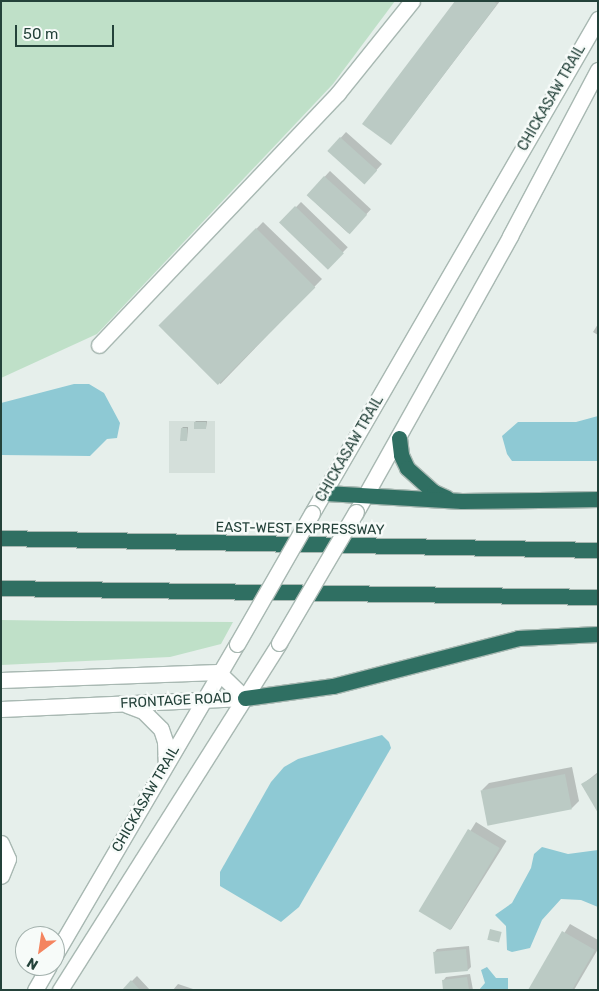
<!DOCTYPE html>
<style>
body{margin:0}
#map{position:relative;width:599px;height:991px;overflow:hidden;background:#e6efeb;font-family:Rubik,sans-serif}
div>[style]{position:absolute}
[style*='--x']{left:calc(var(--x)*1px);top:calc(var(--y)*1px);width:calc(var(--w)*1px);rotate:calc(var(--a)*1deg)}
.built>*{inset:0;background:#d4dfda;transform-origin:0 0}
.green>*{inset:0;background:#bfe0c8}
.water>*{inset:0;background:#8ec9d4}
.shadow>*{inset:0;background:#0003;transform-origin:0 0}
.building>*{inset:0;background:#bbcac4;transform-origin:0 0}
.roads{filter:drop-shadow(1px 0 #a8b8b2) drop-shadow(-1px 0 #a8b8b2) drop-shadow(0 1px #a8b8b2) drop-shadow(0 -1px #a8b8b2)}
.minor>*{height:15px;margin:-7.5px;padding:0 7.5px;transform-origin:7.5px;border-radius:7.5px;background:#fff}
.highway>*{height:15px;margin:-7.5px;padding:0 7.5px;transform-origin:7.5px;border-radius:7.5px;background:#2f6f62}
.bridges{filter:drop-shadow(1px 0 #a8b8b2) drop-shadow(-1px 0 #a8b8b2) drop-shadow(0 1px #a8b8b2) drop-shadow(0 -1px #a8b8b2)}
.minor-bridge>*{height:15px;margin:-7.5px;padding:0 7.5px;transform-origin:7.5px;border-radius:7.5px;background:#fff}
span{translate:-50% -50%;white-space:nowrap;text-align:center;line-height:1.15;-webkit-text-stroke:5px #f7fbf9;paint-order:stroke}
.street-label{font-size:14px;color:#24423a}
.frame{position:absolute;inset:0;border:2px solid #24423a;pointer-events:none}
.north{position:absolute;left:15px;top:926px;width:50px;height:50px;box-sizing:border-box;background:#f7fbf9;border:1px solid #a3b1ad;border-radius:50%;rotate:211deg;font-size:14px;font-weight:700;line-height:20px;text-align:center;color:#24423a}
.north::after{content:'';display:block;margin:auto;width:18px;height:22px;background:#f4845f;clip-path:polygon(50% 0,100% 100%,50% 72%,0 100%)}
.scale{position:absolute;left:15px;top:25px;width:99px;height:22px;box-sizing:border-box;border:2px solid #24423a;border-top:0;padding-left:6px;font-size:15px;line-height:18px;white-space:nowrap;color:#24423a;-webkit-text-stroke:4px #f7fbf9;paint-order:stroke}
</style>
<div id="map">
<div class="built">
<i style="left:169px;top:421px;width:46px;height:52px"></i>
</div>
<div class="green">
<i style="clip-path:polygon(1px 1px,395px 1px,333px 84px,97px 334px,1px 378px)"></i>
<i style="clip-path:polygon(1px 620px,69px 621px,233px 622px,221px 644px,170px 657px,1px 665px)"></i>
</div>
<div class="water">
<i style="clip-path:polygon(74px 384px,89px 384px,104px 393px,120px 423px,117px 438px,107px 439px,90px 456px,1px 455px,1px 403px)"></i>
<i style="clip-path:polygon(598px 416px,598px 461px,512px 461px,507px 454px,502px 436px,518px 422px,576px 422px)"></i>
<i style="clip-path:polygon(382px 735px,389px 742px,391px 748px,299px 907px,281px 922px,220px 886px,220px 872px,271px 782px,284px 767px,298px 759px)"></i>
<i style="clip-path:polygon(542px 847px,568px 854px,598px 850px,598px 907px,581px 900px,561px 899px,542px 920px,530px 948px,512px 952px,507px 950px,506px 926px,495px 915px,512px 903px,531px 868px,534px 854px)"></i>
<i style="clip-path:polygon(487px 967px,496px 978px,508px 978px,508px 990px,479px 990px,485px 983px,481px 970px)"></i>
</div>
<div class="shadow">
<i style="clip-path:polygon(457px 1px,500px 1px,391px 144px)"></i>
<i style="clip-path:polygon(346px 132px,382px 164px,369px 178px,329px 151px)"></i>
<i style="left:330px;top:171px;width:56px;height:33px;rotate:43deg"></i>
<i style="left:301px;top:202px;width:65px;height:29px;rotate:44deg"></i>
<i style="left:263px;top:222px;width:82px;height:146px;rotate:44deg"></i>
<i style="clip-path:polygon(598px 324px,598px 335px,593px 332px)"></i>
<i style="clip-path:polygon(207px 421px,206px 428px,195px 422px,196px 421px)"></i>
<i style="clip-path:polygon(183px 427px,188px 427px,187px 440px,182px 428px)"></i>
<i style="clip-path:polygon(572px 767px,579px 801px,572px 808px,482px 790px,489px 783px)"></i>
<i style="clip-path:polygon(598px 772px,598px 810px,582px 785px)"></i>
<i style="left:476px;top:822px;width:36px;height:104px;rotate:32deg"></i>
<i style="clip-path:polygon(570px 924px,598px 940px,598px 949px,574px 990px,529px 990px)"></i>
<i style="clip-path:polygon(469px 946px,471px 967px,468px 970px,434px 953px,437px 949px)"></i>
<i style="clip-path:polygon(470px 974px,473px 990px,444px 990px,443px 981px,446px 977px)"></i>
<i style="clip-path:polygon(137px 976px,150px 990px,123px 990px)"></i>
<i style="clip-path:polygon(178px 984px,196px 990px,173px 990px)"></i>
</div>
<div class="building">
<i style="clip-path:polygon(455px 1px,493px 1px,497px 4px,391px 145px,362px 124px)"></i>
<i style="left:340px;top:137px;width:50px;height:19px;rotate:42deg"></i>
<i style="left:324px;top:176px;width:58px;height:26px;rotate:42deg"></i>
<i style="left:295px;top:206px;width:68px;height:23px;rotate:44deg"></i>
<i style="left:256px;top:228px;width:84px;height:138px;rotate:45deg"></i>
<i style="left:194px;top:422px;width:12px;height:7px"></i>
<i style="clip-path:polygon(181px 428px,187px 428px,187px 441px,180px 441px)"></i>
<i style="left:565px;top:774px;width:36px;height:86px;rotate:79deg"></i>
<i style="clip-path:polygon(598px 774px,598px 813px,581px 784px)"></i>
<i style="left:468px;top:829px;width:37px;height:96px;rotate:31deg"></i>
<i style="left:490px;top:929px;width:12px;height:11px;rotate:14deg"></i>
<i style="clip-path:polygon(562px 931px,595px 950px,572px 990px,528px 990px)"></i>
<i style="left:466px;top:949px;width:22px;height:33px;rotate:85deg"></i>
<i style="clip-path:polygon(467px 977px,469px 990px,443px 990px,442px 980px)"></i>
<i style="clip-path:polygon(131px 980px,140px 990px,122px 990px)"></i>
</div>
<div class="roads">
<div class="minor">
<i style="--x:99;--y:345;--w:347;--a:-46.5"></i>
<i style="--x:338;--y:93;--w:118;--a:-51.2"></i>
<i style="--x:356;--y:512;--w:316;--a:-60.8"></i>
<i style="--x:510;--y:236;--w:188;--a:-62.1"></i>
<i style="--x:312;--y:513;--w:571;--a:-59.93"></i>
<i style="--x:1;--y:680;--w:217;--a:-2.1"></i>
<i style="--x:218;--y:672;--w:37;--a:44"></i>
<i style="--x:127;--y:705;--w:17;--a:21"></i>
<i style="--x:143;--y:711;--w:25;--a:45"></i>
<i style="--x:161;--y:729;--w:13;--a:72"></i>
<i style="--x:165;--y:741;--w:23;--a:88"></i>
<i style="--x:1;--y:709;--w:244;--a:-2.6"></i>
<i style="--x:1;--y:843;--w:17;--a:66"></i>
<i style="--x:8;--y:859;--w:18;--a:112"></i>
<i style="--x:55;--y:955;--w:360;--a:-59.7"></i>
<i style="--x:35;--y:990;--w:28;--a:-60"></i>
<i style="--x:60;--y:990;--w:410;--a:-57.7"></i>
</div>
<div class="highway">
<i style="--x:399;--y:438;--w:17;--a:83"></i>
<i style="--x:401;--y:455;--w:14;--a:65"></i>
<i style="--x:407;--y:468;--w:36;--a:42"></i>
<i style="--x:434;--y:492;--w:14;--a:25"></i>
<i style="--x:326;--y:493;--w:136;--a:3.4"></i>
<i style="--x:462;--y:501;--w:136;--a:-0.8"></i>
<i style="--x:1;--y:538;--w:597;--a:1.15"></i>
<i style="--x:1;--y:588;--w:597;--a:0.86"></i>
<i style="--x:245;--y:698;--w:89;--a:-7.8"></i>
<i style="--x:333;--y:686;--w:191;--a:-14.5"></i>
<i style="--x:518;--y:638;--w:80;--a:-2.9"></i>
</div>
</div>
<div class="bridges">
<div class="minor-bridge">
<i style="--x:279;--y:643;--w:152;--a:-59.6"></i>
<i style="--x:237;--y:644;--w:151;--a:-60.2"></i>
</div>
</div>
<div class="street-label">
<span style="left:552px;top:98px;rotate:-60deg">CHICKASAW TRAIL</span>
<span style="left:350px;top:449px;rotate:-60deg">CHICKASAW TRAIL</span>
<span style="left:300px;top:529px;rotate:1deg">EAST-WEST EXPRESSWAY</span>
<span style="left:176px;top:701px;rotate:-3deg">FRONTAGE ROAD</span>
<span style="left:146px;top:799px;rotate:-60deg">CHICKASAW TRAIL</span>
</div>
<div class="frame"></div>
<div class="north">N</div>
<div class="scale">50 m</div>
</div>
